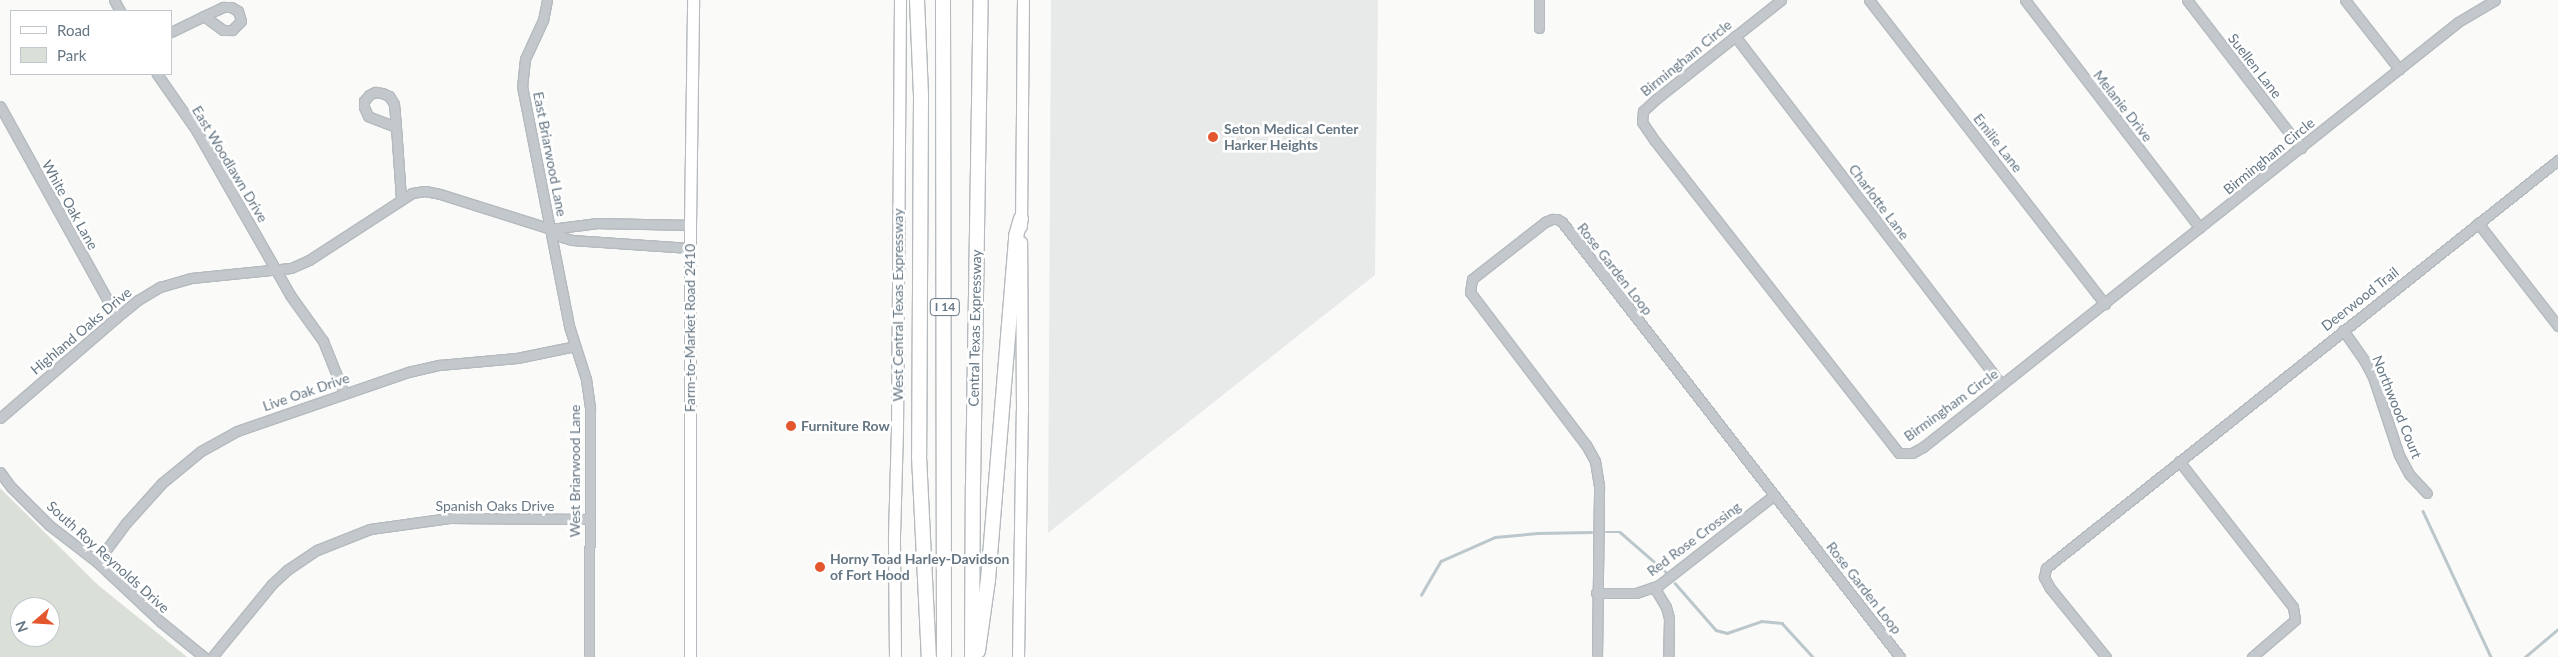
<!DOCTYPE html>
<style>
body{margin:0}
#map{position:relative;width:2558px;height:657px;overflow:hidden;background:#fafaf8;font-family:Lato,sans-serif}
div>[style]{position:absolute}
[style*='--x']{left:calc(var(--x)*1px);top:calc(var(--y)*1px);width:calc(var(--w)*1px);rotate:calc(var(--a)*1deg)}
.built>*{inset:0;background:#e8e9e9}
.green>*{inset:0;background:#dadfd7}
.stream>*{height:2.5px;margin:-1.25px;padding:0 1.25px;transform-origin:1.25px;border-radius:1.25px;background:#bbc7cb}
.roads{filter:drop-shadow(1px 0 #b5babe) drop-shadow(-1px 0 #b5babe) drop-shadow(0 1px #b5babe) drop-shadow(0 -1px #b5babe)}
.minor>*{height:9px;margin:-4.5px;padding:0 4.5px;transform-origin:4.5px;border-radius:4.5px;background:#c3c8cc}
.major>*{height:11px;margin:-5.5px;padding:0 5.5px;transform-origin:5.5px;border-radius:5.5px;background:#fff}
.highway>*{height:14px;margin:-7px;padding:0 7px;transform-origin:7px;border-radius:7px;background:#fff}
.dots>*{width:14px;height:14px;translate:-50% -50%;box-sizing:border-box;border:2px solid #fff;border-radius:50%}
span{translate:-50% -50%;white-space:nowrap;text-align:center;line-height:1.15;-webkit-text-stroke:5px #fff;paint-order:stroke}
.shield-label span{padding:1px 4px;background:#fff;border:1px solid;border-radius:4px;-webkit-text-stroke-width:0}
.shield-label{font-size:12px;color:#657683;font-weight:700}
.street-label{font-size:14px;color:#657683}
.poi-label{font-size:14px;color:#657683;font-weight:700}
.left{translate:0 -50%;text-align:left}
.legend{position:absolute;left:10px;top:10px;width:162px;height:65px;box-sizing:border-box;background:#fff;border:1px solid #c1c8cd;margin:0;padding:6px 9px;list-style:none;font-size:15px;color:#657683}
.legend li{display:flex;align-items:center;gap:10px;height:25px}
.legend b{width:25px;border:1px solid #c1c8cd}
.north{position:absolute;left:10px;top:597px;width:50px;height:50px;box-sizing:border-box;background:#fff;border:1px solid #c1c8cd;border-radius:50%;rotate:251deg;font-size:14px;font-weight:700;line-height:20px;text-align:center;color:#657683}
.north::after{content:'';display:block;margin:auto;width:18px;height:22px;background:#e4572e;clip-path:polygon(50% 0,100% 100%,50% 72%,0 100%)}
</style>
<div id="map">
<div class="built">
<i style="clip-path:polygon(1051px 0,1378px 0,1375px 275px,1048px 533px)"></i>
</div>
<div class="green">
<i style="clip-path:polygon(evenodd,0 488px,98px 585px,187px 657px,0 657px,0 488px,20px 607px,50px 607px,50px 637px,20px 637px,20px 607px)"></i>
</div>
<div class="stream">
<i style="--x:2423;--y:511;--w:161;--a:65"></i>
<i style="--x:1606;--y:532;--w:14;--a:0"></i>
<i style="--x:1620;--y:532;--w:60;--a:40.9"></i>
<i style="--x:1675;--y:583;--w:62;--a:48.9"></i>
<i style="--x:1716;--y:630;--w:11;--a:15"></i>
<i style="--x:1727;--y:633;--w:36;--a:-19"></i>
<i style="--x:1761;--y:621;--w:21;--a:5"></i>
<i style="--x:1782;--y:623;--w:46;--a:47.6"></i>
<i style="--x:1421;--y:595;--w:39;--a:-60"></i>
<i style="--x:1441;--y:561;--w:59;--a:-24"></i>
<i style="--x:1495;--y:537;--w:43;--a:-5.3"></i>
<i style="--x:1538;--y:533;--w:53;--a:-1.1"></i>
<i style="--x:2525;--y:657;--w:43;--a:-40.3"></i>
</div>
<div class="roads">
<div class="minor">
<i style="--x:114;--y:0;--w:13;--a:61"></i>
<i style="--x:547;--y:0;--w:20;--a:101"></i>
<i style="--x:543;--y:20;--w:43;--a:114.8"></i>
<i style="--x:525;--y:59;--w:27;--a:96"></i>
<i style="--x:522;--y:86;--w:245;--a:78.9"></i>
<i style="--x:569;--y:326;--w:56;--a:72.2"></i>
<i style="--x:586;--y:379;--w:30;--a:82"></i>
<i style="--x:590;--y:409;--w:248;--a:90.2"></i>
<i style="--x:1539;--y:0;--w:28;--a:90"></i>
<i style="--x:1781;--y:0;--w:159;--a:141.6"></i>
<i style="--x:1656;--y:99;--w:18;--a:137"></i>
<i style="--x:1643;--y:111;--w:11;--a:95"></i>
<i style="--x:1642;--y:122;--w:23;--a:56"></i>
<i style="--x:1655;--y:141;--w:396;--a:52"></i>
<i style="--x:1899;--y:453;--w:13;--a:0"></i>
<i style="--x:1912;--y:453;--w:13;--a:-29"></i>
<i style="--x:1923;--y:447;--w:683;--a:-38.46"></i>
<i style="--x:2458;--y:22;--w:43;--a:-30.7"></i>
<i style="--x:1869;--y:0;--w:385;--a:52.2"></i>
<i style="--x:2025;--y:0;--w:287;--a:52.5"></i>
<i style="--x:2187;--y:0;--w:187;--a:52.4"></i>
<i style="--x:2345;--y:0;--w:88;--a:52"></i>
<i style="--x:171;--y:32;--w:41;--a:-25.9"></i>
<i style="--x:208;--y:14;--w:17;--a:-25"></i>
<i style="--x:223;--y:7;--w:8;--a:0"></i>
<i style="--x:231;--y:7;--w:8;--a:30"></i>
<i style="--x:238;--y:11;--w:10;--a:73"></i>
<i style="--x:241;--y:21;--w:13;--a:135"></i>
<i style="--x:232;--y:30;--w:9;--a:180"></i>
<i style="--x:223;--y:30;--w:24;--a:-144"></i>
<i style="--x:1735;--y:36;--w:439;--a:52.6"></i>
<i style="--x:157;--y:74;--w:68;--a:55.1"></i>
<i style="--x:196;--y:130;--w:190;--a:60.3"></i>
<i style="--x:290;--y:295;--w:57;--a:54.3"></i>
<i style="--x:323;--y:341;--w:56;--a:68"></i>
<i style="--x:0;--y:106;--w:241;--a:61"></i>
<i style="--x:396;--y:127;--w:30;--a:-159"></i>
<i style="--x:368;--y:116;--w:10;--a:-114"></i>
<i style="--x:364;--y:107;--w:6;--a:-90"></i>
<i style="--x:364;--y:101;--w:8;--a:-50"></i>
<i style="--x:369;--y:95;--w:7;--a:-27"></i>
<i style="--x:375;--y:92;--w:7;--a:8"></i>
<i style="--x:382;--y:93;--w:8;--a:23"></i>
<i style="--x:389;--y:96;--w:9;--a:58"></i>
<i style="--x:394;--y:104;--w:23;--a:85"></i>
<i style="--x:396;--y:127;--w:72;--a:86"></i>
<i style="--x:2478;--y:223;--w:130;--a:52.2"></i>
<i style="--x:551;--y:229;--w:47;--a:-7.3"></i>
<i style="--x:598;--y:223;--w:92;--a:1.2"></i>
<i style="--x:2343;--y:330;--w:37;--a:55"></i>
<i style="--x:2364;--y:360;--w:19;--a:62"></i>
<i style="--x:2373;--y:377;--w:82;--a:71.6"></i>
<i style="--x:2399;--y:455;--w:21;--a:62"></i>
<i style="--x:2409;--y:474;--w:26;--a:47"></i>
<i style="--x:0;--y:418;--w:155;--a:-40.8"></i>
<i style="--x:117;--y:317;--w:27;--a:-39"></i>
<i style="--x:138;--y:300;--w:26;--a:-31"></i>
<i style="--x:160;--y:287;--w:32;--a:-16"></i>
<i style="--x:191;--y:278;--w:100;--a:-5.7"></i>
<i style="--x:291;--y:268;--w:20;--a:-24"></i>
<i style="--x:309;--y:260;--w:123;--a:-33"></i>
<i style="--x:412;--y:193;--w:13;--a:-9"></i>
<i style="--x:425;--y:191;--w:15;--a:11"></i>
<i style="--x:440;--y:194;--w:116;--a:17.5"></i>
<i style="--x:551;--y:229;--w:14;--a:36"></i>
<i style="--x:562;--y:237;--w:10;--a:17"></i>
<i style="--x:572;--y:240;--w:118;--a:3.9"></i>
<i style="--x:2179;--y:461;--w:185;--a:52"></i>
<i style="--x:2293;--y:607;--w:13;--a:81"></i>
<i style="--x:2295;--y:620;--w:57;--a:139.3"></i>
<i style="--x:0;--y:472;--w:19;--a:54"></i>
<i style="--x:11;--y:487;--w:54;--a:45"></i>
<i style="--x:49;--y:525;--w:61;--a:37.6"></i>
<i style="--x:97;--y:562;--w:88;--a:43.2"></i>
<i style="--x:161;--y:622;--w:55;--a:39.1"></i>
<i style="--x:97;--y:562;--w:49;--a:-53.4"></i>
<i style="--x:126;--y:523;--w:54;--a:-48"></i>
<i style="--x:162;--y:483;--w:50;--a:-39.4"></i>
<i style="--x:201;--y:451;--w:41;--a:-29.1"></i>
<i style="--x:237;--y:431;--w:181;--a:-19"></i>
<i style="--x:408;--y:372;--w:32;--a:-13"></i>
<i style="--x:439;--y:365;--w:78;--a:-5.1"></i>
<i style="--x:517;--y:358;--w:59;--a:-11.7"></i>
<i style="--x:1654;--y:587;--w:23;--a:59"></i>
<i style="--x:1666;--y:607;--w:11;--a:75"></i>
<i style="--x:1669;--y:618;--w:39;--a:91"></i>
<i style="--x:1596;--y:593;--w:40;--a:0"></i>
<i style="--x:1636;--y:593;--w:24;--a:-19"></i>
<i style="--x:1659;--y:585;--w:146;--a:-38"></i>
<i style="--x:212;--y:657;--w:94;--a:-50.6"></i>
<i style="--x:272;--y:584;--w:21;--a:-43"></i>
<i style="--x:287;--y:570;--w:36;--a:-34"></i>
<i style="--x:317;--y:550;--w:57;--a:-21.6"></i>
<i style="--x:370;--y:529;--w:80;--a:-7.9"></i>
<i style="--x:449;--y:518;--w:141;--a:0.4"></i>
<i style="--x:1597;--y:657;--w:171;--a:-89.3"></i>
<i style="--x:1599;--y:486;--w:25;--a:-99"></i>
<i style="--x:1595;--y:461;--w:18;--a:-119"></i>
<i style="--x:1586;--y:445;--w:192;--a:-127.2"></i>
<i style="--x:1470;--y:292;--w:13;--a:-81"></i>
<i style="--x:1472;--y:279;--w:93;--a:-38"></i>
<i style="--x:1545;--y:222;--w:8;--a:-23"></i>
<i style="--x:1552;--y:219;--w:5;--a:0"></i>
<i style="--x:1557;--y:219;--w:6;--a:31"></i>
<i style="--x:1562;--y:222;--w:551;--a:52.15"></i>
<i style="--x:2106;--y:657;--w:89;--a:-129.1"></i>
<i style="--x:2050;--y:588;--w:13;--a:-119"></i>
<i style="--x:2044;--y:577;--w:9;--a:-77"></i>
<i style="--x:2046;--y:568;--w:655;--a:-38.55"></i>
</div>
<div class="major">
<i style="--x:1021;--y:226;--w:226;--a:-89.5"></i>
<i style="--x:690;--y:657;--w:432;--a:-90"></i>
<i style="--x:690;--y:225;--w:225;--a:-89.2"></i>
<i style="--x:895;--y:657;--w:121;--a:-90.5"></i>
<i style="--x:894;--y:536;--w:106;--a:-88.4"></i>
<i style="--x:897;--y:430;--w:430;--a:-89.6"></i>
<i style="--x:1018;--y:657;--w:247;--a:-89.1"></i>
<i style="--x:1022;--y:410;--w:168;--a:-90.3"></i>
</div>
<div class="highway">
<i style="--x:917;--y:0;--w:97;--a:87.6"></i>
<i style="--x:921;--y:97;--w:359;--a:90.3"></i>
<i style="--x:919;--y:456;--w:201;--a:87.2"></i>
<i style="--x:943;--y:0;--w:657;--a:89.91"></i>
<i style="--x:978;--y:651;--w:72;--a:-82"></i>
<i style="--x:988;--y:580;--w:345;--a:-85.3"></i>
<i style="--x:1016;--y:236;--w:18;--a:-74"></i>
<i style="--x:972;--y:657;--w:172;--a:-89.7"></i>
<i style="--x:973;--y:485;--w:485;--a:-89.1"></i>
</div>
</div>
<div class="dots">
<i style="left:1213px;top:137px;background:#e4572e"></i>
<i style="left:791px;top:426px;background:#e4572e"></i>
<i style="left:820px;top:567px;background:#e4572e"></i>
</div>
<div class="shield-label">
<span style="left:945px;top:307px">I 14</span>
</div>
<div class="street-label">
<span style="left:1686px;top:58px;rotate:-39deg">Birmingham Circle</span>
<span style="left:2255px;top:66px;rotate:52deg">Suellen Lane</span>
<span style="left:2123px;top:106px;rotate:52deg">Melanie Drive</span>
<span style="left:1998px;top:143px;rotate:52deg">Emilie Lane</span>
<span style="left:550px;top:154px;rotate:79deg">East Briarwood Lane</span>
<span style="left:2269px;top:156px;rotate:-39deg">Birmingham Circle</span>
<span style="left:230px;top:164px;rotate:59deg">East Woodlawn Drive</span>
<span style="left:1879px;top:202px;rotate:53deg">Charlotte Lane</span>
<span style="left:70px;top:205px;rotate:61deg">White Oak Lane</span>
<span style="left:1615px;top:269px;rotate:52deg">Rose Garden Loop</span>
<span style="left:2360px;top:299px;rotate:-38deg">Deerwood Trail</span>
<span style="left:898px;top:305px;rotate:-90deg">West Central Texas Expressway</span>
<span style="left:690px;top:328px;rotate:-90deg">Farm-to-Market Road 2410</span>
<span style="left:975px;top:328px;rotate:-89deg">Central Texas Expressway</span>
<span style="left:81px;top:331px;rotate:-40deg">Highland Oaks Drive</span>
<span style="left:306px;top:392px;rotate:-19deg">Live Oak Drive</span>
<span style="left:1951px;top:405px;rotate:-36deg">Birmingham Circle</span>
<span style="left:2397px;top:407px;rotate:68deg">Northwood Court</span>
<span style="left:575px;top:471px;rotate:-90deg">West Briarwood Lane</span>
<span style="left:495px;top:506px">Spanish Oaks Drive</span>
<span style="left:1694px;top:539px;rotate:-37deg">Red Rose Crossing</span>
<span style="left:108px;top:557px;rotate:42deg">South Roy Reynolds Drive</span>
<span style="left:1864px;top:588px;rotate:52deg">Rose Garden Loop</span>
</div>
<div class="poi-label">
<span class="left" style="left:1224px;top:137px">Seton Medical Center<br>Harker Heights</span>
<span class="left" style="left:801px;top:426px">Furniture Row</span>
<span class="left" style="left:830px;top:567px">Horny Toad Harley-Davidson<br>of Fort Hood</span>
</div>
<ul class="legend">
<li><b style="height:6px;background:#fff"></b>Road</li>
<li><b style="height:14px;background:#dadfd7"></b>Park</li>
</ul>
<div class="north">N</div>
</div>
